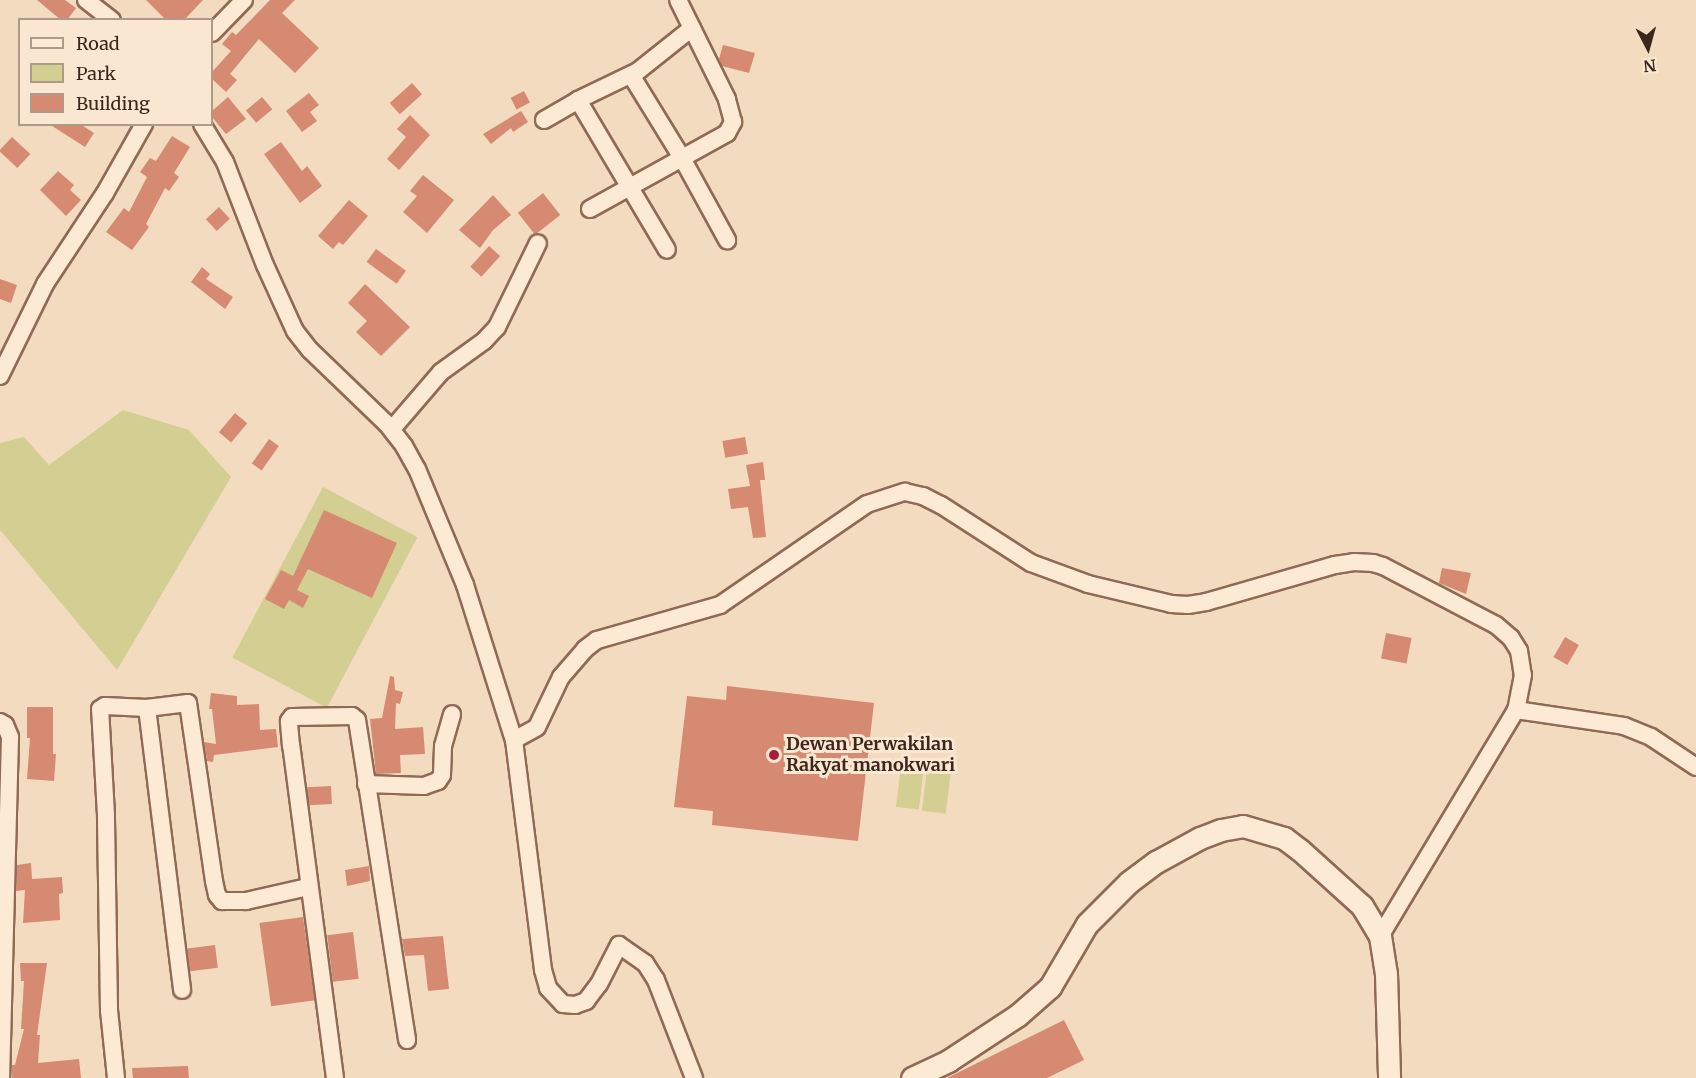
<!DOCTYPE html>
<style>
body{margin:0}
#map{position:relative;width:1696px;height:1078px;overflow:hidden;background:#f3dbc0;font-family:Merriweather,serif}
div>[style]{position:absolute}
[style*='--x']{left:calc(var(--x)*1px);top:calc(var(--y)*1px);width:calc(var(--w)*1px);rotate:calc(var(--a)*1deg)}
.green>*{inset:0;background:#d3cf93;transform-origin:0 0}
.building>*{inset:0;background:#d68a71;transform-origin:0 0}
.roads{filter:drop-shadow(2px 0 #8f6a55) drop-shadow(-2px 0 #8f6a55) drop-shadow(0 2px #8f6a55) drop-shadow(0 -2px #8f6a55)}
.minor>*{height:16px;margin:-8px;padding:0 8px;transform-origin:8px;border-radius:8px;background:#fdead5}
.tertiary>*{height:21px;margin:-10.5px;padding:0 10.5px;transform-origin:10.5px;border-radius:10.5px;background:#fdead5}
.dots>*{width:16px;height:16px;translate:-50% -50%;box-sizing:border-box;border:3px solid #fae7d1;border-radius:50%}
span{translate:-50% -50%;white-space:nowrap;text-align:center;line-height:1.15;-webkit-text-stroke:6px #fae7d1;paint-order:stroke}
.poi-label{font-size:18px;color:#3d261c;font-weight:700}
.left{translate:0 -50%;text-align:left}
.legend{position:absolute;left:18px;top:18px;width:195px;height:108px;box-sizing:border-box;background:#fae7d1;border:2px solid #ae9a89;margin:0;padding:8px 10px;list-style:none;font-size:18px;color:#3d261c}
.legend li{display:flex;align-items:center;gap:12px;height:30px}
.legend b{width:30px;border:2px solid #ae9a89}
.north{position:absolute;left:1618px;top:18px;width:60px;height:60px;-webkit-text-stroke:4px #fae7d1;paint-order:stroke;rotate:174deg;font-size:16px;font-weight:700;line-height:24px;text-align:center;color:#3d261c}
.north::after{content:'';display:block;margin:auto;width:21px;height:27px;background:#3d261c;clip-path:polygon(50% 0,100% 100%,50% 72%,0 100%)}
</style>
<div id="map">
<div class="green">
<i style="clip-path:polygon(123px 410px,189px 430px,231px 477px,117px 670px,0 530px,0 443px,24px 437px,49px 465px)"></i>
<i style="left:323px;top:487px;width:107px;height:193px;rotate:28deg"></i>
<i style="left:901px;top:766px;width:23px;height:41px;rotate:7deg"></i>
<i style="left:927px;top:769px;width:24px;height:42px;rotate:7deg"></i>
</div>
<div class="building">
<i style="clip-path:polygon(37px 0,65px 0,76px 8px,67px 20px,61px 20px)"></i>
<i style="clip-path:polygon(146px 0,203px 0,184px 20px,166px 20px)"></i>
<i style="clip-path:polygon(270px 0,295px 0,282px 13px,319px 48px,295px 73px,259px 39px,230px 74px,237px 80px,226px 92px,212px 79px,212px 72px,231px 51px,222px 44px,232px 32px,236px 35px)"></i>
<i style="clip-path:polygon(723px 45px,755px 53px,749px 73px,722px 66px,719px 59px)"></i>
<i style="left:412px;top:83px;width:15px;height:30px;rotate:48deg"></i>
<i style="left:524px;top:91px;width:13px;height:15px;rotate:63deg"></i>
<i style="clip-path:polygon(309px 93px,319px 105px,310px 112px,317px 121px,302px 132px,286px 111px)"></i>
<i style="clip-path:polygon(228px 97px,246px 119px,226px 134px,212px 117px,212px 111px)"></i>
<i style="left:262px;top:97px;width:16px;height:21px;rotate:50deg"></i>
<i style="clip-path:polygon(521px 111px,528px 122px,513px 132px,511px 128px,491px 144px,483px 134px)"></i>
<i style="clip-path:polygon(410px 115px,430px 135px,399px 170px,387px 159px,406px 137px,397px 129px)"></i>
<i style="clip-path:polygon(49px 124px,80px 124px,94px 133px,85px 147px)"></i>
<i style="clip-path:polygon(172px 136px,190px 147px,174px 173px,179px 177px,169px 191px,165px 188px,146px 224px,149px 227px,132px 250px,106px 232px,124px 208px,129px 212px,147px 177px,140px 172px,150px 158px,156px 161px)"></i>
<i style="left:12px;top:137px;width:25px;height:19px;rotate:43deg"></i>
<i style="clip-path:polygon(281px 142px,302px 171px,307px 166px,322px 186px,300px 203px,264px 154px)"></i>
<i style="clip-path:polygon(58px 171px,74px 185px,70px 190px,81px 200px,66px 216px,40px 190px)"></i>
<i style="clip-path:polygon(423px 175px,454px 200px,427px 233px,403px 212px,417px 196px,410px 191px)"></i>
<i style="left:543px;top:193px;width:28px;height:32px;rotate:52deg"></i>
<i style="clip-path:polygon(493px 195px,511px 215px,493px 230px,480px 248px,459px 230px)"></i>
<i style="clip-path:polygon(349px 200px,368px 216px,343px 245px,339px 242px,333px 249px,318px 236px)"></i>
<i style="left:219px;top:207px;width:16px;height:18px;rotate:47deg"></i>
<i style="left:489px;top:246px;width:15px;height:28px;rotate:42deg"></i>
<i style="left:376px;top:249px;width:37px;height:16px;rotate:36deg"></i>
<i style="clip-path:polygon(202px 267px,210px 274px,206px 279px,233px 297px,225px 309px,191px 282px)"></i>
<i style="clip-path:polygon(0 279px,17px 285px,11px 303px,0 299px)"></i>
<i style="clip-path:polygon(365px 284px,410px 327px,381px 356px,356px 332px,367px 321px,348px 303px)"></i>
<i style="left:235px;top:413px;width:16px;height:25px;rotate:40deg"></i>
<i style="left:745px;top:437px;width:17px;height:23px;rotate:80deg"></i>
<i style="left:269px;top:439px;width:12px;height:30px;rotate:35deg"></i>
<i style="clip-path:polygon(763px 462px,765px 480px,760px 480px,766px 537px,753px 538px,748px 507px,731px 509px,728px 489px,750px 486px,746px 465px)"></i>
<i style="clip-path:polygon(324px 510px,397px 543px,372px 598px,308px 569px,297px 590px,309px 596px,303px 608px,289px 600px,284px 609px,265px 599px,281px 570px,293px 576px)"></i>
<i style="clip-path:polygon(1442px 568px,1471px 573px,1466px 594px,1439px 583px)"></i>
<i style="left:1386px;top:633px;width:26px;height:26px;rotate:11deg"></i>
<i style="left:1565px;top:637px;width:16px;height:23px;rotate:30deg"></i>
<i style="clip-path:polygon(390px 676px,394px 677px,395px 690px,403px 692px,400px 704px,396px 703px,395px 729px,423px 727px,425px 754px,400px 755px,401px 773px,376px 774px,370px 719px,382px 718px)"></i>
<i style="clip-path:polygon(727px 686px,874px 703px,858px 841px,712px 825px,713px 811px,674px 807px,687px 696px,726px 700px)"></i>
<i style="clip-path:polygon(211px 693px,237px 696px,237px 705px,259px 704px,260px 730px,276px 729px,278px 747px,214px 755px,213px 762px,207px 761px,204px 742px,216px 744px,212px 709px,209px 709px)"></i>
<i style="clip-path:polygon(27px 707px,53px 707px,53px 754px,56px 754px,54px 781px,27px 779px,30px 738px,27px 738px)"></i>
<i style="left:331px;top:786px;width:18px;height:24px;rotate:87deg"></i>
<i style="clip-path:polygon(31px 863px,32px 879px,62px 877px,63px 893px,59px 894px,60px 920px,23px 923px,25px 890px,16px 891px,17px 865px)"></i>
<i style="clip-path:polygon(369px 866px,370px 881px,347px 886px,345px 870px)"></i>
<i style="left:303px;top:917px;width:84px;height:44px;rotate:82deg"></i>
<i style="left:353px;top:932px;width:47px;height:26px;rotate:83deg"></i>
<i style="clip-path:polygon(443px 936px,449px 989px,428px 991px,424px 955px,405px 956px,402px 939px)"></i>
<i style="left:215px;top:945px;width:23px;height:28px;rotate:83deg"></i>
<i style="clip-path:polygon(20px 963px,47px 963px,37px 1035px,40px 1035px,38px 1063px,79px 1059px,81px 1078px,12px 1078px,12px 1065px,15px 1065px,24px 1029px,21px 1029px,24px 981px,21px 981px)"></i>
<i style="clip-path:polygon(1064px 1020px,1084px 1060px,1047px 1078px,947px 1078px)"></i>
<i style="clip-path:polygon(188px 1066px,189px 1078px,133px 1078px,132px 1068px)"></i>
</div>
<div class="roads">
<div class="minor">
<i style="--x:86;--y:0;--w:33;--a:38"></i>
<i style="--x:212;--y:33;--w:46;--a:-45.9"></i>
<i style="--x:631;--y:75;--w:97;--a:58.4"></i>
<i style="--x:682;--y:158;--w:94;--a:61.2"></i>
<i style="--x:578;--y:100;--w:174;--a:59.3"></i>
<i style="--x:544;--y:120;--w:39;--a:-30"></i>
<i style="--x:578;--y:100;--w:67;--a:-25.8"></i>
<i style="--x:638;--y:71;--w:69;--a:-38.5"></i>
<i style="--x:202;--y:124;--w:44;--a:58.8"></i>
<i style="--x:225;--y:162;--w:110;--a:68.8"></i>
<i style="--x:265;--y:265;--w:72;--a:65.6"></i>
<i style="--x:295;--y:331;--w:24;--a:52"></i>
<i style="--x:310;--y:350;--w:107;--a:43.9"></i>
<i style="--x:387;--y:424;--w:28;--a:52"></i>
<i style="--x:404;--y:446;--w:26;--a:61"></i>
<i style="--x:417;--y:469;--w:126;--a:67.5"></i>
<i style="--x:465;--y:585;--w:163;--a:72.5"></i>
<i style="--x:514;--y:740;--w:232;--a:82.8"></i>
<i style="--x:543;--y:970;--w:19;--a:74"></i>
<i style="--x:548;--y:988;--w:22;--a:47"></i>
<i style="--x:563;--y:1004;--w:12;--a:5"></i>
<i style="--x:575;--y:1005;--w:12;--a:-20"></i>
<i style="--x:586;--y:1001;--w:21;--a:-53"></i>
<i style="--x:599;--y:984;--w:44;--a:-62.9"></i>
<i style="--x:619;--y:945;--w:32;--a:35"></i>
<i style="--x:645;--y:963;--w:20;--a:57"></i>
<i style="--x:656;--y:980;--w:105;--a:68.8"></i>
<i style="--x:590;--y:209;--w:157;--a:-29"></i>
<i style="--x:727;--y:133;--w:13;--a:-61"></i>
<i style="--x:733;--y:122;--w:24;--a:-105"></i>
<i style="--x:727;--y:99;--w:110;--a:-116.3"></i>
<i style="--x:0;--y:376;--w:102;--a:-63.9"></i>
<i style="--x:45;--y:284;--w:109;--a:-56.6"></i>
<i style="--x:105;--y:193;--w:79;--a:-60.5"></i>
<i style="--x:392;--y:429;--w:75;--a:-49.3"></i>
<i style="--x:441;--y:372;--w:53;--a:-35.8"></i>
<i style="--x:484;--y:341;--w:19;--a:-47"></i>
<i style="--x:497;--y:327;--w:93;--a:-64"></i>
<i style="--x:147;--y:708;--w:284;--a:82.9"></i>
<i style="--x:1516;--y:710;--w:109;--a:8.4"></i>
<i style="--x:1624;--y:726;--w:29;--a:22"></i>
<i style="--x:1651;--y:737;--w:54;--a:33.7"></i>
<i style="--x:0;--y:722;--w:6;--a:31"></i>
<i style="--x:5;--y:725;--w:13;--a:67"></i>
<i style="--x:10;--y:737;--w:341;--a:91.5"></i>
<i style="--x:514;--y:740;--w:26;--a:-29"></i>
<i style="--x:537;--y:727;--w:55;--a:-64.4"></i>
<i style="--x:561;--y:677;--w:37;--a:-49"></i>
<i style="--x:585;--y:649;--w:15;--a:-37"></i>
<i style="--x:597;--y:640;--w:128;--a:-15.9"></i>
<i style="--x:720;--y:605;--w:178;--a:-34.5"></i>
<i style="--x:867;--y:504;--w:40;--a:-18"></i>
<i style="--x:905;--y:492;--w:18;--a:13"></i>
<i style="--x:923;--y:496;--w:20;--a:27"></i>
<i style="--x:941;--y:505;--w:107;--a:32.8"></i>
<i style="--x:1031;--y:563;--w:61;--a:20.2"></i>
<i style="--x:1088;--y:584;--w:85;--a:13.5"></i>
<i style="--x:1171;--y:604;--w:17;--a:3"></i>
<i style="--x:1188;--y:605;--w:18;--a:-9"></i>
<i style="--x:1206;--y:602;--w:134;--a:-16"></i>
<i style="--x:1335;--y:565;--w:19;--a:-9"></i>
<i style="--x:1354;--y:562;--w:19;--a:3"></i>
<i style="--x:1373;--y:563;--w:10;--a:17"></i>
<i style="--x:1383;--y:566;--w:127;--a:27.6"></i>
<i style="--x:1496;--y:625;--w:20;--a:41"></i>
<i style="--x:1511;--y:638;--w:15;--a:58"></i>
<i style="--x:1519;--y:651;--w:24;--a:81"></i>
<i style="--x:1523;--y:675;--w:36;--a:101"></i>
<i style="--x:1516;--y:710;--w:264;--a:121"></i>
<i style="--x:366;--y:784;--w:58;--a:2"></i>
<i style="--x:424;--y:786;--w:15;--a:-20"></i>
<i style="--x:438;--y:781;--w:7;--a:-56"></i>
<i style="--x:442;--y:775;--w:29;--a:-88"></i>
<i style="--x:443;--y:746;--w:33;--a:-74"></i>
<i style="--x:116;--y:1078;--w:68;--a:-95.9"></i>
<i style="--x:109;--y:1010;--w:195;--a:-90.9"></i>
<i style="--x:106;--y:815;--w:106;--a:-93.2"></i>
<i style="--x:100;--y:709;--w:6;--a:-31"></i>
<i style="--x:105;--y:706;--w:42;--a:2.7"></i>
<i style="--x:147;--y:708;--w:41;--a:-7"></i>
<i style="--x:188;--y:703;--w:180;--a:81.7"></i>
<i style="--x:214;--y:881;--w:14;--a:78"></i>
<i style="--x:217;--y:895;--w:8;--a:50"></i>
<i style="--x:222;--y:901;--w:24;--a:0"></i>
<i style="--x:246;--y:901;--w:64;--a:-12.7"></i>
<i style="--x:335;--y:1078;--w:335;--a:-97.5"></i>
<i style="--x:291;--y:746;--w:25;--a:-95"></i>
<i style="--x:289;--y:721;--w:5;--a:-53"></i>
<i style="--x:292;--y:717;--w:60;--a:-1"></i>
<i style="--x:352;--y:716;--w:6;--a:39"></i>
<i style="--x:357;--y:720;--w:324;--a:81.1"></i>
</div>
<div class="tertiary">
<i style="--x:912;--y:1078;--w:40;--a:-25"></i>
<i style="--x:948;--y:1061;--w:84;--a:-33.3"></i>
<i style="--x:1018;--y:1015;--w:43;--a:-41.2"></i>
<i style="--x:1050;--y:987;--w:73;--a:-59.6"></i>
<i style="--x:1087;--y:924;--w:59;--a:-45"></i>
<i style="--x:1129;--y:882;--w:34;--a:-37"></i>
<i style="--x:1156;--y:862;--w:50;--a:-28.6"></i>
<i style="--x:1200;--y:838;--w:22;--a:-21"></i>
<i style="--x:1221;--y:830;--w:22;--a:-10"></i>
<i style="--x:1243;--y:826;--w:43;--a:16.3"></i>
<i style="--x:1284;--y:838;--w:20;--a:37"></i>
<i style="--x:1300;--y:850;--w:84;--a:42.1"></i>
<i style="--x:1362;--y:906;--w:35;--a:59"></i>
<i style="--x:1380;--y:936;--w:38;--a:81"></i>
<i style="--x:1386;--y:974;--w:104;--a:88.3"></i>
</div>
</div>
<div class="dots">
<i style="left:774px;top:755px;background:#a61e37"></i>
</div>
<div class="poi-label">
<span class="left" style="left:786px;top:755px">Dewan Perwakilan<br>Rakyat manokwari</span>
</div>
<ul class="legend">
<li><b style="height:8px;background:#fdead5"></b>Road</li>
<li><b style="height:16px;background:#d3cf93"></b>Park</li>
<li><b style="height:16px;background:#d68a71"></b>Building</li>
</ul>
<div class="north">N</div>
</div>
